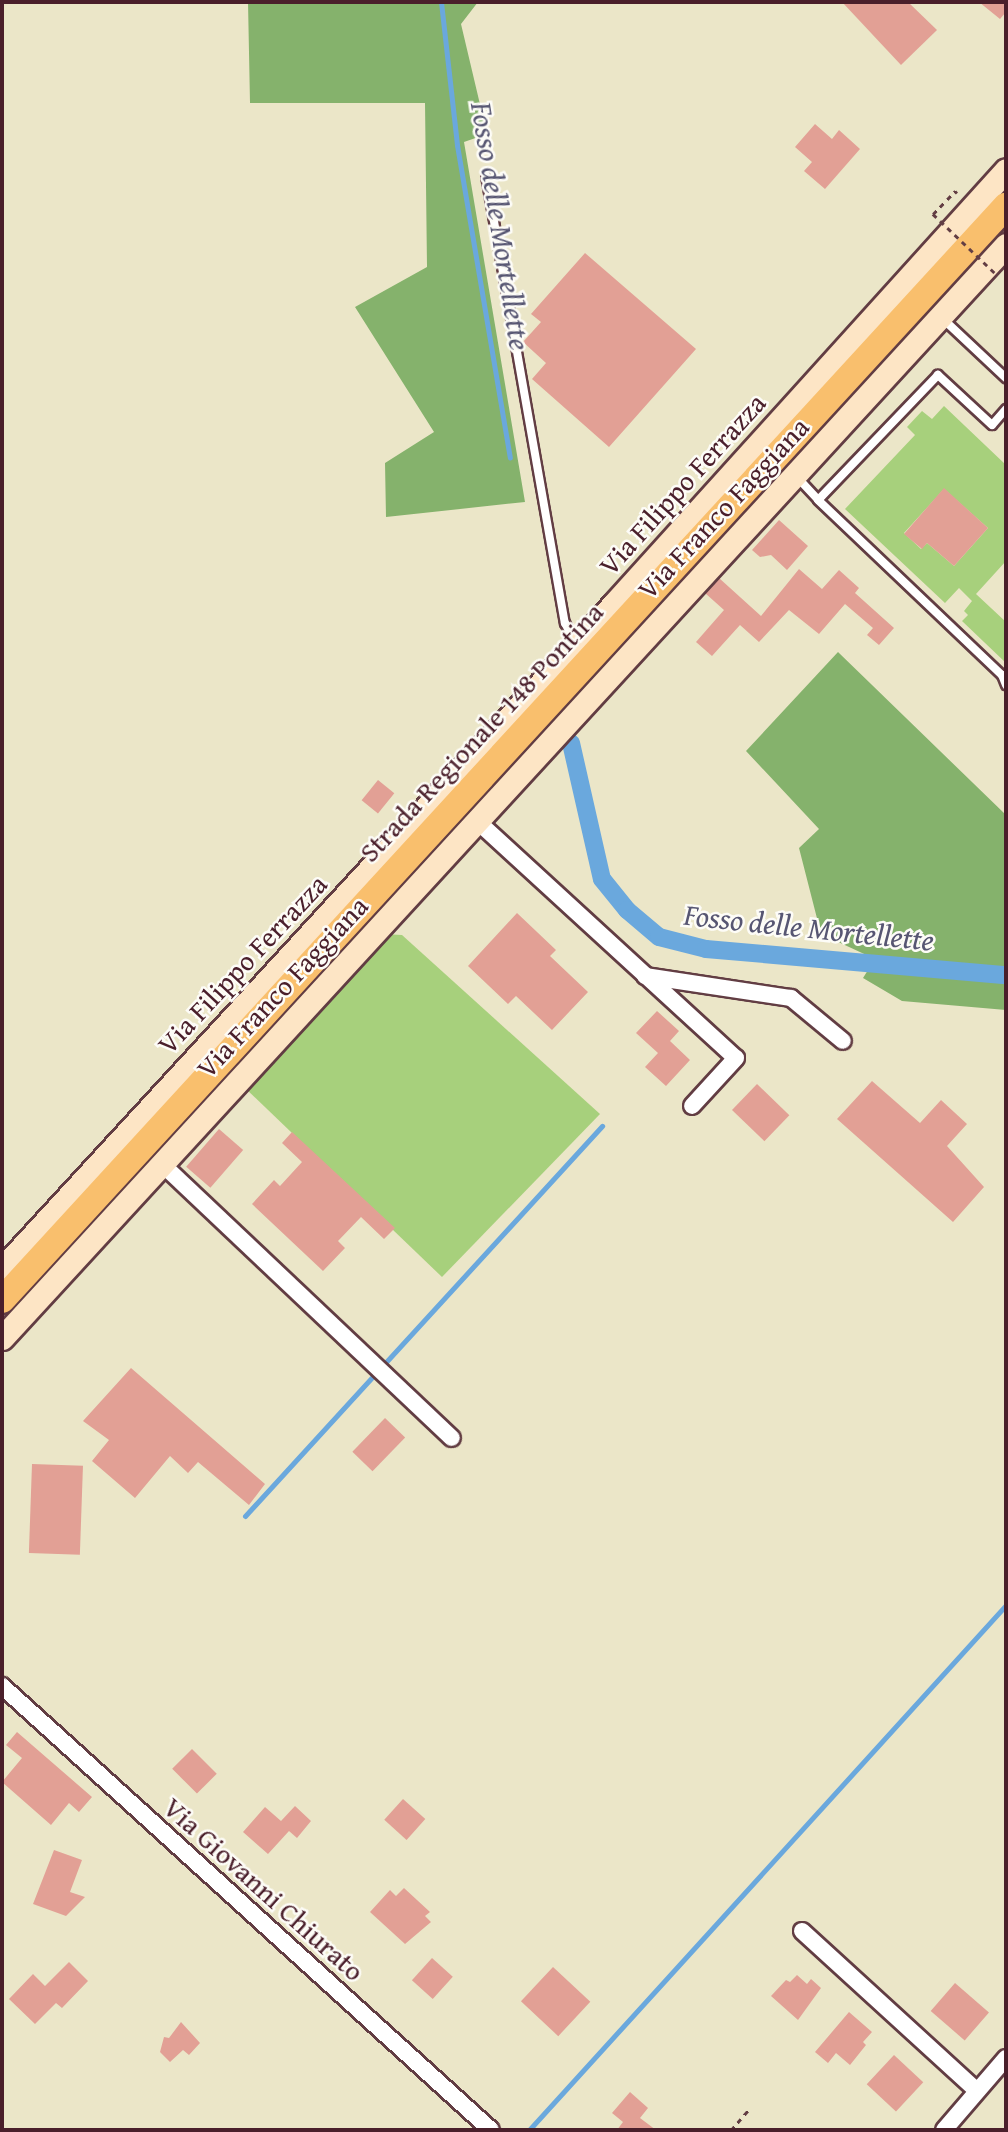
<!DOCTYPE html>
<style>
body{margin:0}
#map{position:relative;width:1008px;height:2132px;overflow:hidden;background:#ebe6c8;font-family:"Gentium Book Plus",serif}
div>[style]{position:absolute}
[style*='--x']{left:calc(var(--x)*1px);top:calc(var(--y)*1px);width:calc(var(--w)*1px);rotate:calc(var(--a)*1deg)}
.green>*{inset:0;background:#a7d07c}
.forest>*{inset:0;background:#85b26c}
.stream>*{height:5px;margin:-2.5px;padding:0 2.5px;transform-origin:2.5px;border-radius:2.5px;background:#6aa8dd}
.canal>*{height:18px;margin:-9px;padding:0 9px;transform-origin:9px;border-radius:9px;background:#6aa8dd}
.building>*{inset:0;background:#e2a095;transform-origin:0 0}
.path>*{height:2.5px;margin-top:-1.25px;transform-origin:0;background:repeating-linear-gradient(90deg,#623d43 0 5px,transparent 0 10px)}
.roads{filter:drop-shadow(2px 0 #623d43) drop-shadow(-2px 0 #623d43) drop-shadow(0 2px #623d43) drop-shadow(0 -2px #623d43)}
.lane>*{height:8px;margin:-4px;padding:0 4px;transform-origin:4px;border-radius:4px;background:#fff}
.street>*{height:16px;margin:-8px;padding:0 8px;transform-origin:8px;border-radius:8px;background:#fff}
.secondary>*{height:23px;margin:-11.5px;padding:0 11.5px;transform-origin:11.5px;border-radius:11.5px;background:#fde5c5}
.primary>*{height:26px;margin:-13px;padding:0 13px;transform-origin:13px;border-radius:13px;background:#f9bf6d}
.path-bridge>*{height:2.5px;margin-top:-1.25px;transform-origin:0;background:repeating-linear-gradient(90deg,#623d43 0 5px,transparent 0 10px)}
span{translate:-50% -50%;white-space:nowrap;text-align:center;line-height:1.15;-webkit-text-stroke:5px #fdfcf7;paint-order:stroke}
.street-label{font-size:28px;color:#4a1f2b}
.water-label{font-size:30px;color:#575672;font-style:italic}
.frame{position:absolute;inset:0;border:4px solid #4a1f2b;pointer-events:none}
</style>
<div id="map">
<div class="green">
<i style="clip-path:polygon(evenodd,944px 406px,1006px 465px,1006px 561px,976px 594px,1006px 622px,1006px 663px,962px 621px,968px 615px,964px 611px,972px 601px,959px 588px,945px 603px,845px 509px,915px 435px,907px 427px,922px 411px,932px 419px,944px 406px,944px 489px,988px 528px,954px 566px,927px 543px,921px 549px,904px 533px,944px 489px)"></i>
<i style="clip-path:polygon(383px 934px,402px 935px,600px 1114px,442px 1277px,243px 1086px)"></i>
</div>
<div class="forest">
<i style="clip-path:polygon(248px 2px,478px 2px,461px 24px,487px 134px,464px 142px,525px 502px,386px 517px,385px 463px,434px 432px,355px 307px,427px 267px,425px 103px,250px 103px)"></i>
<i style="clip-path:polygon(838px 652px,1006px 815px,1006px 1010px,902px 1001px,863px 978px,875px 959px,821px 934px,799px 848px,819px 829px,746px 751px)"></i>
</div>
<div class="stream">
<i style="--x:441;--y:2;--w:144;--a:83.6"></i>
<i style="--x:457;--y:145;--w:317;--a:80.4"></i>
<i style="--x:245;--y:1516;--w:529;--a:-47.53"></i>
<i style="--x:529;--y:2130;--w:709;--a:-47.74"></i>
</div>
<div class="canal">
<i style="--x:571;--y:743;--w:139;--a:77.2"></i>
<i style="--x:602;--y:879;--w:40;--a:51"></i>
<i style="--x:627;--y:910;--w:42;--a:40.2"></i>
<i style="--x:659;--y:937;--w:49;--a:14.3"></i>
<i style="--x:706;--y:949;--w:301;--a:5"></i>
</div>
<div class="building">
<i style="clip-path:polygon(842px 2px,908px 2px,937px 30px,901px 65px)"></i>
<i style="clip-path:polygon(979px 2px,1006px 2px,1006px 12px,1000px 19px)"></i>
<i style="clip-path:polygon(815px 124px,832px 139px,839px 130px,860px 149px,825px 189px,804px 171px,812px 162px,795px 147px)"></i>
<i style="clip-path:polygon(585px 253px,696px 349px,609px 447px,532px 379px,546px 363px,523px 342px,541px 322px,531px 314px)"></i>
<i style="clip-path:polygon(944px 488px,988px 528px,954px 566px,927px 543px,922px 549px,904px 534px)"></i>
<i style="clip-path:polygon(779px 520px,808px 546px,787px 570px,771px 555px,760px 557px,752px 550px)"></i>
<i style="clip-path:polygon(799px 569px,822px 589px,839px 570px,859px 588px,855px 593px,894px 628px,879px 645px,867px 635px,873px 628px,845px 604px,819px 634px,789px 610px,759px 642px,740px 625px,712px 656px,696px 642px,724px 610px,705px 593px,719px 578px,761px 616px)"></i>
<i style="left:378px;top:780px;width:21px;height:26px;rotate:39deg"></i>
<i style="clip-path:polygon(517px 913px,556px 950px,550px 956px,588px 992px,552px 1030px,516px 996px,508px 1004px,468px 966px)"></i>
<i style="clip-path:polygon(657px 1011px,679px 1031px,670px 1041px,690px 1060px,666px 1086px,645px 1067px,658px 1053px,636px 1033px)"></i>
<i style="clip-path:polygon(872px 1081px,920px 1123px,941px 1100px,967px 1124px,947px 1146px,984px 1187px,953px 1222px,837px 1119px)"></i>
<i style="left:757px;top:1084px;width:45px;height:36px;rotate:44deg"></i>
<i style="left:219px;top:1129px;width:32px;height:50px;rotate:41deg"></i>
<i style="clip-path:polygon(292px 1132px,395px 1228px,384px 1239px,361px 1217px,338px 1241px,345px 1248px,323px 1271px,252px 1204px,274px 1180px,280px 1186px,302px 1162px,282px 1143px)"></i>
<i style="clip-path:polygon(131px 1368px,265px 1484px,249px 1505px,198px 1462px,188px 1473px,170px 1456px,135px 1498px,92px 1461px,109px 1440px,83px 1421px)"></i>
<i style="left:385px;top:1418px;width:28px;height:47px;rotate:44deg"></i>
<i style="left:32px;top:1464px;width:51px;height:89px;rotate:2deg"></i>
<i style="clip-path:polygon(17px 1732px,92px 1797px,79px 1812px,69px 1803px,51px 1825px,2px 1782px,22px 1758px,6px 1745px)"></i>
<i style="left:192px;top:1749px;width:35px;height:28px;rotate:45deg"></i>
<i style="left:403px;top:1799px;width:30px;height:28px;rotate:42deg"></i>
<i style="clip-path:polygon(295px 1806px,311px 1821px,297px 1838px,289px 1831px,268px 1854px,243px 1832px,265px 1807px,281px 1821px)"></i>
<i style="clip-path:polygon(54px 1850px,82px 1860px,70px 1892px,85px 1897px,66px 1916px,33px 1904px)"></i>
<i style="clip-path:polygon(404px 1888px,430px 1912px,425px 1916px,431px 1922px,405px 1944px,370px 1912px,390px 1890px,396px 1896px)"></i>
<i style="left:432px;top:1958px;width:28px;height:30px;rotate:42deg"></i>
<i style="clip-path:polygon(69px 1962px,88px 1981px,62px 2008px,56px 2003px,35px 2024px,9px 1999px,33px 1974px,45px 1986px)"></i>
<i style="left:553px;top:1967px;width:51px;height:47px;rotate:43deg"></i>
<i style="clip-path:polygon(797px 1975px,807px 1984px,811px 1979px,821px 1988px,798px 2020px,771px 1996px,786px 1980px,790px 1982px)"></i>
<i style="left:955px;top:1983px;width:45px;height:37px;rotate:41deg"></i>
<i style="clip-path:polygon(849px 2012px,872px 2032px,863px 2042px,866px 2045px,850px 2065px,836px 2053px,828px 2063px,815px 2052px)"></i>
<i style="clip-path:polygon(181px 2022px,200px 2043px,189px 2055px,183px 2050px,170px 2062px,160px 2052px,164px 2037px,169px 2038px)"></i>
<i style="left:894px;top:2055px;width:40px;height:40px;rotate:43deg"></i>
<i style="clip-path:polygon(630px 2092px,648px 2108px,640px 2118px,656px 2130px,617px 2130px,623px 2122px,612px 2113px)"></i>
</div>
<div class="path">
<i style="--x:933;--y:214;--w:32;--a:-46"></i>
<i style="--x:955;--y:191;--w:3;--a:45"></i>
<i style="--x:731;--y:2130;--w:28;--a:-49"></i>
</div>
<div class="roads">
<div class="lane">
<i style="--x:486;--y:176;--w:454;--a:80"></i>
<i style="--x:565;--y:623;--w:21;--a:62"></i>
<i style="--x:942;--y:318;--w:88;--a:43.2"></i>
<i style="--x:1006;--y:409;--w:21;--a:131"></i>
<i style="--x:992;--y:425;--w:74;--a:-137.2"></i>
<i style="--x:938;--y:375;--w:173;--a:133.8"></i>
<i style="--x:818;--y:500;--w:254;--a:43.6"></i>
<i style="--x:1002;--y:675;--w:11;--a:68"></i>
<i style="--x:796;--y:476;--w:33;--a:47"></i>
</div>
<div class="street">
<i style="--x:476;--y:820;--w:352;--a:42.5"></i>
<i style="--x:736;--y:1058;--w:65;--a:132.5"></i>
<i style="--x:645;--y:976;--w:148;--a:8.6"></i>
<i style="--x:791;--y:998;--w:67;--a:39.6"></i>
<i style="--x:161;--y:1163;--w:400;--a:43.4"></i>
<i style="--x:2;--y:1686;--w:660;--a:42.24"></i>
<i style="--x:802;--y:1931;--w:237;--a:42.4"></i>
<i style="--x:944;--y:2130;--w:95;--a:-49.3"></i>
</div>
<div class="secondary">
<i style="--x:2;--y:1269;--w:902;--a:-47.38"></i>
<i style="--x:613;--y:605;--w:586;--a:-47.9"></i>
<i style="--x:2;--y:1338;--w:1484;--a:-47.43"></i>
</div>
<div class="primary">
<i style="--x:2;--y:1300;--w:1485;--a:-47.46"></i>
</div>
</div>
<div class="path-bridge">
<i style="--x:933;--y:214;--w:90;--a:43.6"></i>
</div>
<div class="street-label">
<span style="left:682px;top:484px;rotate:-48deg">Via Filippo Ferrazza</span>
<span style="left:723px;top:508px;rotate:-47deg">Via Franco Faggiana</span>
<span style="left:481px;top:732px;rotate:-47deg">Strada Regionale 148 Pontina</span>
<span style="left:242px;top:964px;rotate:-47deg">Via Filippo Ferrazza</span>
<span style="left:282px;top:987px;rotate:-47deg">Via Franco Faggiana</span>
<span style="left:264px;top:1889px;rotate:42deg">Via Giovanni Chiurato</span>
</div>
<div class="water-label">
<span style="left:501px;top:226px;rotate:81deg">Fosso delle Mortellette</span>
<span style="left:809px;top:927px;rotate:6deg">Fosso delle Mortellette</span>
</div>
<div class="frame"></div>
</div>
